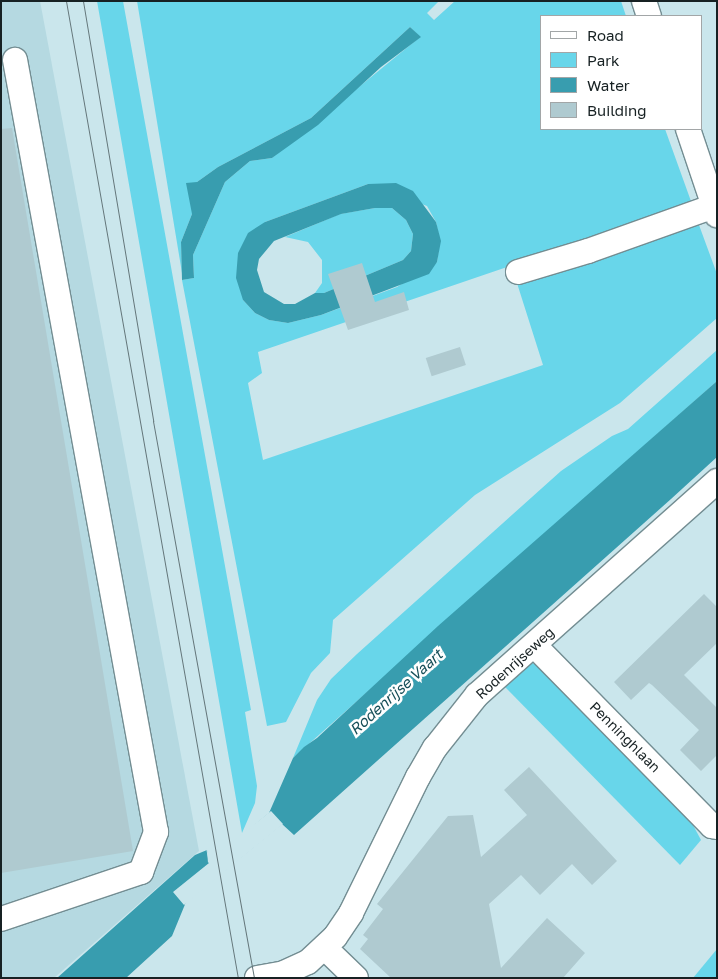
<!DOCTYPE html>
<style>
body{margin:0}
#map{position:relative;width:718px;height:979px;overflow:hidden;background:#cae6ec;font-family:"Golos Text",sans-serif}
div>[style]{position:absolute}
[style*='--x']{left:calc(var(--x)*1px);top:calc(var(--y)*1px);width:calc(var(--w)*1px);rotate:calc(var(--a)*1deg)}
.built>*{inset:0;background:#b5d9e1}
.green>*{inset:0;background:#68d6ea}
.water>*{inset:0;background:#389daf}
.pier>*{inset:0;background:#cae6ec}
.building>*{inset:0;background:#afcad0;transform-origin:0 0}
.roads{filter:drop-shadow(1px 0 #738d92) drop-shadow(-1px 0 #738d92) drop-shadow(0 1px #738d92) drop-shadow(0 -1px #738d92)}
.minor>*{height:24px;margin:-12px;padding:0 12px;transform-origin:12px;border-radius:12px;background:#fff}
.tram>*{height:1px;margin:-0.5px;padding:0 0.5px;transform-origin:0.5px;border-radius:0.5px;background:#64767a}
span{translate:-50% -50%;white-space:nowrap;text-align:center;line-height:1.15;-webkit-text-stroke:5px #fff;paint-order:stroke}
.street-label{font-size:14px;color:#172123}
.water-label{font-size:15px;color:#174f59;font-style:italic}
.frame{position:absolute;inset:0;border:2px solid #172123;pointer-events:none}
.legend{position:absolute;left:540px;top:15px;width:162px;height:115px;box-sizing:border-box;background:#fff;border:1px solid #a2a6a7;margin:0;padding:6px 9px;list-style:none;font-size:15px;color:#172123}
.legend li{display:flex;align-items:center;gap:10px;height:25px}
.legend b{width:25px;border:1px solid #a2a6a7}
</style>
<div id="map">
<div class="built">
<i style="clip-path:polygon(1px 1px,40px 1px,199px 851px,54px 978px,1px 978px)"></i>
</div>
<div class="green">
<i style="clip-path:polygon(97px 1px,123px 1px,251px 710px,245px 712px,257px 786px,255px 803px,242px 833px)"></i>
<i style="clip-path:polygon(evenodd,137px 1px,439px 1px,427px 13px,434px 20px,455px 1px,621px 1px,626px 16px,542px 16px,542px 129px,665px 129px,692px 204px,258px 352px,262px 373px,248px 383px,263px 460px,543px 365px,516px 280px,602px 258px,699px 225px,717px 274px,717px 318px,620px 403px,475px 495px,333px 620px,330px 653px,311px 673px,286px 722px,267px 726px,182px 280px,194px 278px,193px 255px,225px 182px,250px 161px,272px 158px,420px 37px,410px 27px,311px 118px,218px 167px,197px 182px,192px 214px,181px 242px,182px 273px,137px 1px,368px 184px,427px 206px,436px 222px,440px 241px,437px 262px,397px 287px,321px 315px,288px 323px,269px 320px,255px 313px,243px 300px,265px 222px,368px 184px)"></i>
<i style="clip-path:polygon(375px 208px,392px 208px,406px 220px,413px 234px,411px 251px,403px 260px,324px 293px,315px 293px,322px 283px,322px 260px,308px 242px,285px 237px,340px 214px)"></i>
<i style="clip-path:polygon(717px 350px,717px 381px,293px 758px,317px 700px,331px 679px,357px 654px,561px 471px,612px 436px,628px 429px)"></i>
<i style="clip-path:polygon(532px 663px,545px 669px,686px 812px,701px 840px,680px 865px,505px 687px)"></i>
<i style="clip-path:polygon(717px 949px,717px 978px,693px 978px)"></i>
</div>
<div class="water">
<i style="clip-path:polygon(410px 27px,421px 37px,381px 67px,318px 125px,272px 158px,250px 161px,225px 182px,193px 255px,194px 278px,182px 280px,181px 242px,192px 214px,186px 183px,197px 182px,218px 167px,311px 118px)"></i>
<i style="clip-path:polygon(evenodd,396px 183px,413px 191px,436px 222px,441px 241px,437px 262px,429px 274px,321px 315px,288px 323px,269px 320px,255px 313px,243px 300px,236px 278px,238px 253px,248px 233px,265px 222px,368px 184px,396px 183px,375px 208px,392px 208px,406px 220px,413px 234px,411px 251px,403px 260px,324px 293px,315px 293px,295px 304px,284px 304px,264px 292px,257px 270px,259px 259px,274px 241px,341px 214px,375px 208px)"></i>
<i style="clip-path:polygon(717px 381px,717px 457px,671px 499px,294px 835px,282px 824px,186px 902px,172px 936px,126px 978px,57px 978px,195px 855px,207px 850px,208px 863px,269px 813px,293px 758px,304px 747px,317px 738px,438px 626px)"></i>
</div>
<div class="pier">
<i style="clip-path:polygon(271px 811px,283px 824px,184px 905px,173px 892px,209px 863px,206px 848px,210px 859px)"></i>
</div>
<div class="building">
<i style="clip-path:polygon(12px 128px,133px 851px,1px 873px,1px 129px)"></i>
<i style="clip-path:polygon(362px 263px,375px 302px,404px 292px,409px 310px,348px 330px,328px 274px)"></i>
<i style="left:460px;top:347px;width:19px;height:36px;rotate:72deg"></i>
<i style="clip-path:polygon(704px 594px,717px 607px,717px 643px,684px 675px,717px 708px,717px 755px,701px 771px,680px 750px,699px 730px,652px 685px,649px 683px,631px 700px,614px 682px)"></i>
<i style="clip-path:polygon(529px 767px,617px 861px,592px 885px,572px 864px,540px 895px,521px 875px,489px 904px,501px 968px,547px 918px,585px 953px,563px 978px,391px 978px,360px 949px,368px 939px,363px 935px,383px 909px,377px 904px,448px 816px,473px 815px,481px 857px,527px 815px,504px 790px)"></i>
</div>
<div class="roads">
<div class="minor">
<i style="--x:644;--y:1;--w:16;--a:72"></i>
<i style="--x:688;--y:129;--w:91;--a:71.4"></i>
<i style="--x:518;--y:272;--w:73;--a:-16.7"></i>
<i style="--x:588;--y:251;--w:137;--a:-19.6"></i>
<i style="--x:534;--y:645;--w:254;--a:45.5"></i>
<i style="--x:712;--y:826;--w:5;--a:11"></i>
<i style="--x:1;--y:919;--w:148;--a:-18.6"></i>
<i style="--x:141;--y:872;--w:43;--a:-69.4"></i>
<i style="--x:156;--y:832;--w:785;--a:-100.35"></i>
<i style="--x:325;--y:948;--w:43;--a:44.1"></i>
<i style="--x:257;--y:978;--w:27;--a:-10"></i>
<i style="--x:284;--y:973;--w:26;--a:-25"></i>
<i style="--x:308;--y:962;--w:37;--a:-43"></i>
<i style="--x:335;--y:937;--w:29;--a:-56"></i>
<i style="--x:351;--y:913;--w:152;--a:-63.8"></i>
<i style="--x:418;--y:777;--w:34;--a:-60"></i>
<i style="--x:435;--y:748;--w:68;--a:-51.6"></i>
<i style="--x:477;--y:695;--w:322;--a:-41.7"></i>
</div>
</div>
<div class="tram">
<i style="--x:66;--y:1;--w:992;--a:80.02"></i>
<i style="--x:83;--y:1;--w:426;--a:80.5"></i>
<i style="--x:153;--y:421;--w:566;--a:79.72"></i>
</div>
<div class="street-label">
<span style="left:515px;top:663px;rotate:-42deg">Rodenrijseweg</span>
<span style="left:625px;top:737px;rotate:45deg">Penninghlaan</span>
</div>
<div class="water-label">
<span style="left:396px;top:692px;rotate:-42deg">Rodenrijse Vaart</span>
</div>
<div class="frame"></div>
<ul class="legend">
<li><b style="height:6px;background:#fff"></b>Road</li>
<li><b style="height:14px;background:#68d6ea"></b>Park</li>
<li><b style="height:14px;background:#389daf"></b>Water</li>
<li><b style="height:14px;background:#afcad0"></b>Building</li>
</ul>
</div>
